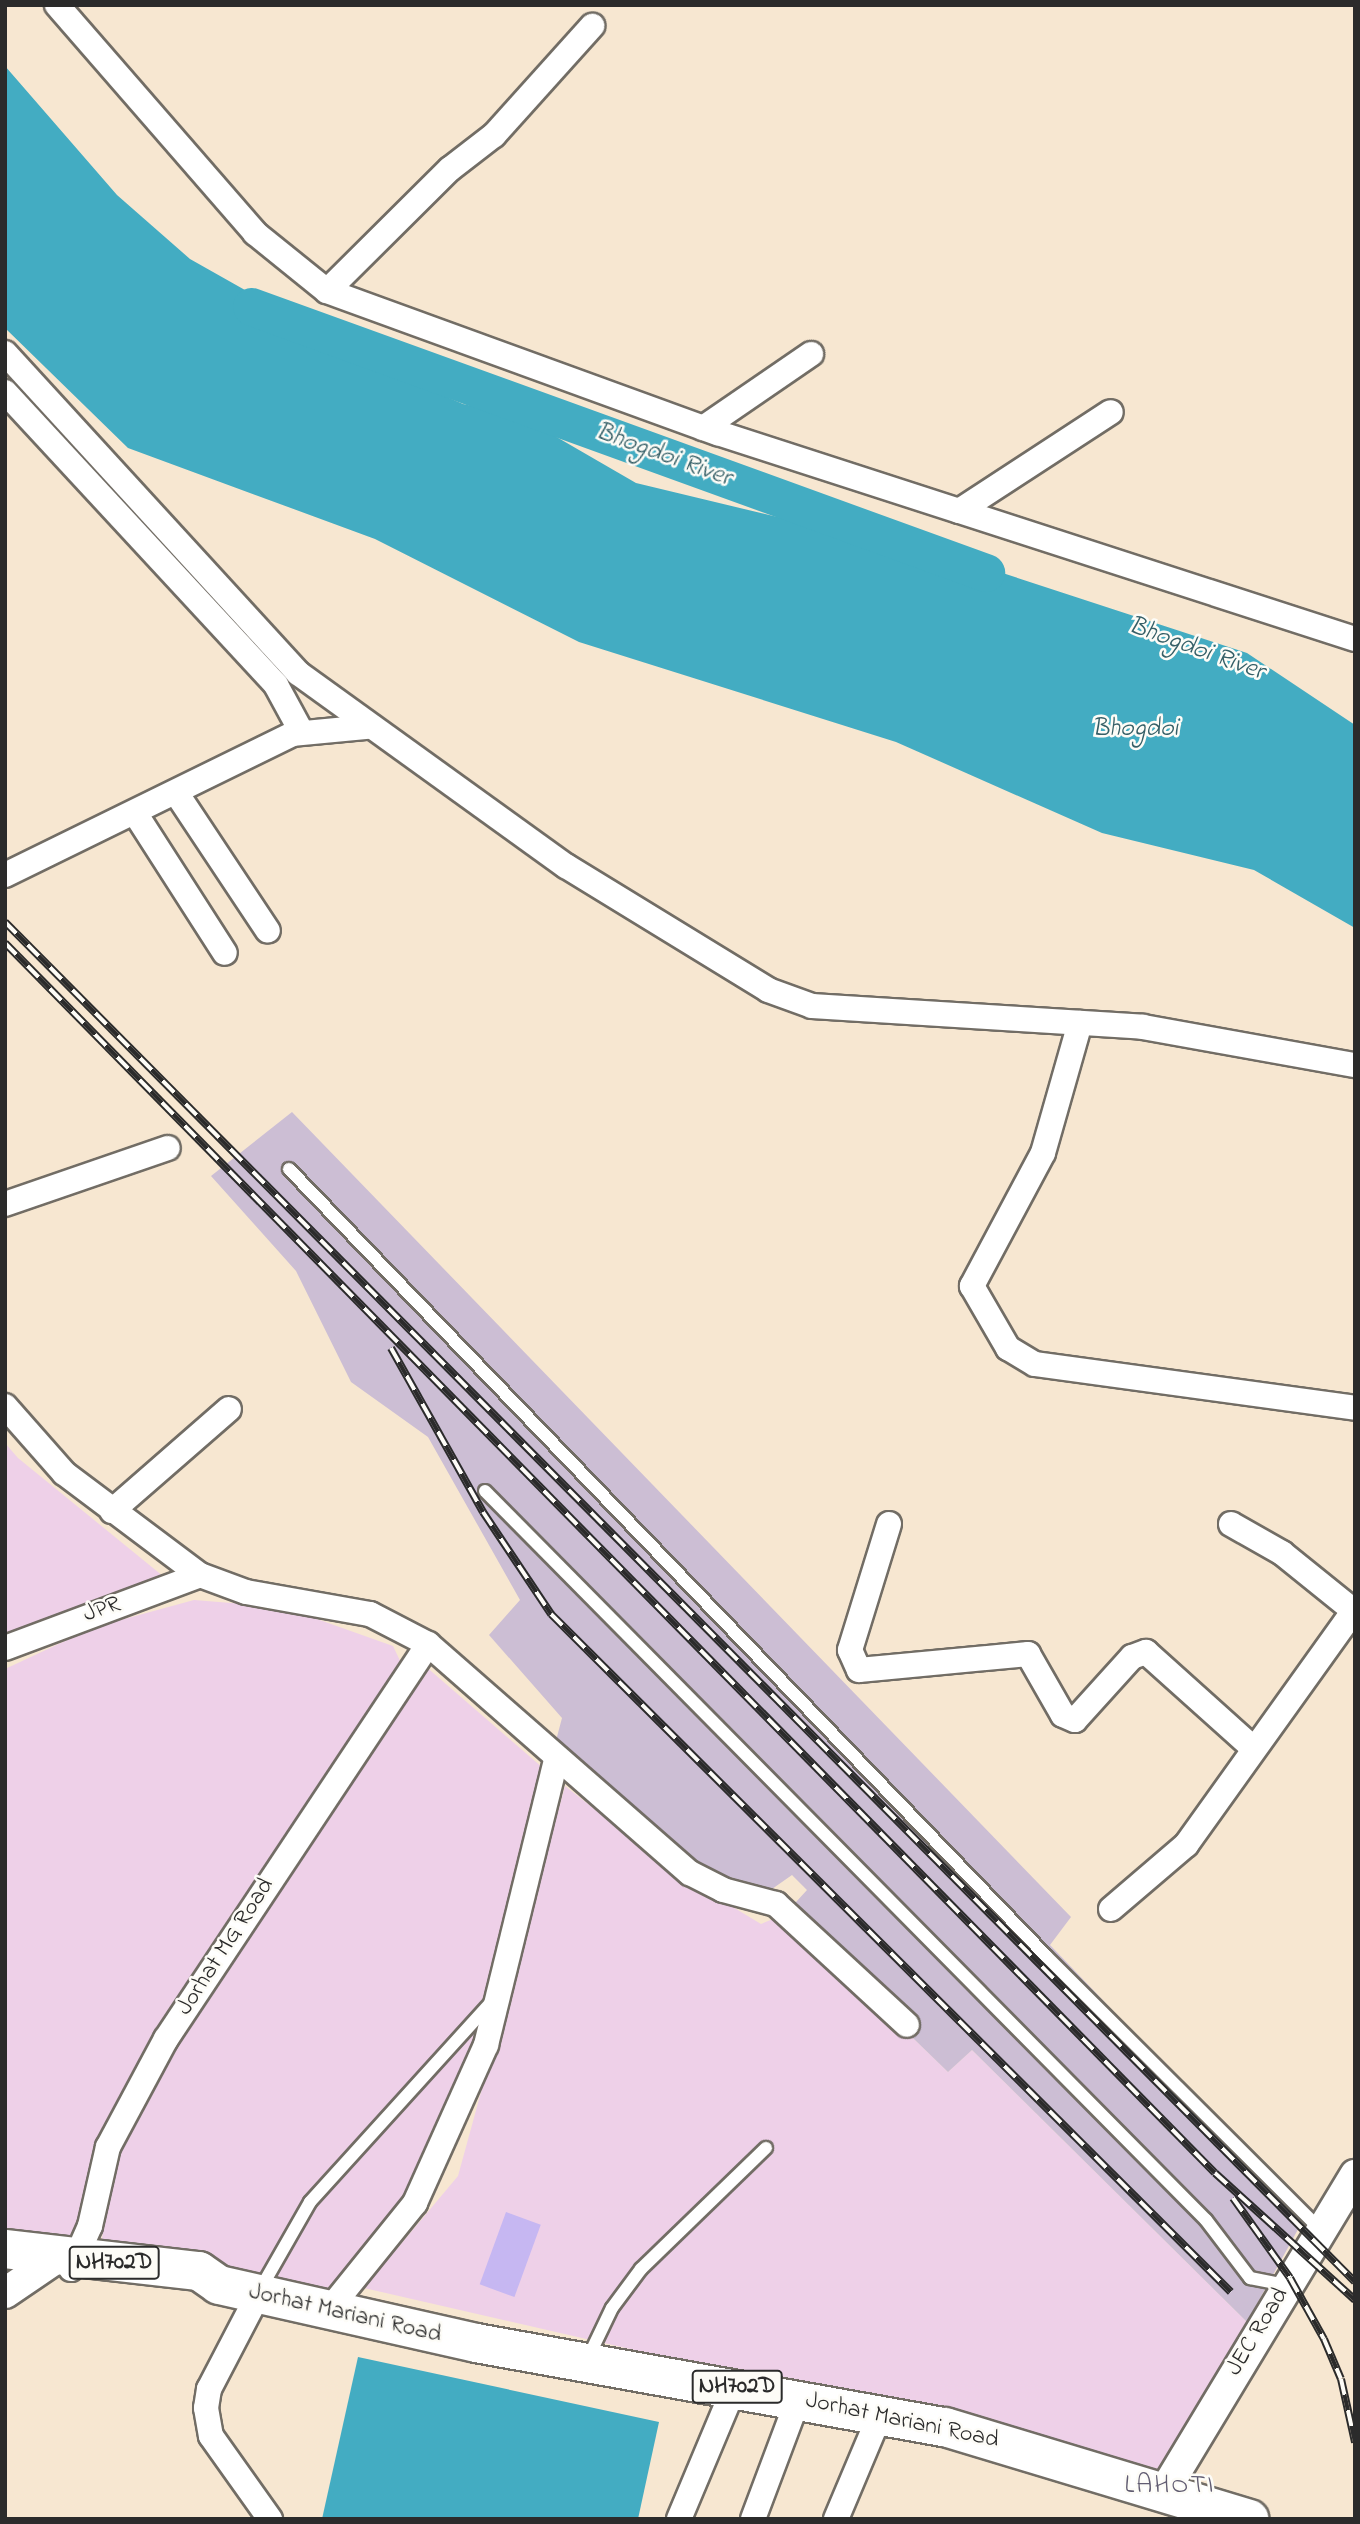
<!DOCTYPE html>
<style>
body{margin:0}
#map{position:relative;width:1360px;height:2524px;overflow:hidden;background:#f7e7d1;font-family:"Indie Flower",sans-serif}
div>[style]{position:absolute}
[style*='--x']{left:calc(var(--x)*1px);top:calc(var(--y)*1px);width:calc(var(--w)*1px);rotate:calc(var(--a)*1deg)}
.built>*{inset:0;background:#eed0e8}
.industrial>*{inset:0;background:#ccbed4}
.water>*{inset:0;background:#43acc2}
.river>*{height:38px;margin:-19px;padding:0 19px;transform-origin:19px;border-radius:19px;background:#43acc2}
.building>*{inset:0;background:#c6b7f2;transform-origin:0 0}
.roads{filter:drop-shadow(2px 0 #726d65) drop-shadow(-2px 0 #726d65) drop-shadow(0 2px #726d65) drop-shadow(0 -2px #726d65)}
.service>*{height:12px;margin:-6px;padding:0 6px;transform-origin:6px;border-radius:6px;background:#fff}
.minor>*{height:24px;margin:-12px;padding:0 12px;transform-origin:12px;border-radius:12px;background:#fff}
.tertiary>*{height:30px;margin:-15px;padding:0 15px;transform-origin:15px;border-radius:15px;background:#fff}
.trunk>*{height:38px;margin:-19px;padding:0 19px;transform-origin:19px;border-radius:19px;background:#fff}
.rail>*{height:8px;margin-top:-4px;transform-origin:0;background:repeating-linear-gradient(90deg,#fdfcf7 0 16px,#2b2b2b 0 32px);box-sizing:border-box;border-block:2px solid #2b2b2b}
span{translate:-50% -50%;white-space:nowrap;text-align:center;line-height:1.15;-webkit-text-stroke:5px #fdfcf7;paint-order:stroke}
.shield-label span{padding:2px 5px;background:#fdfcf7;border:2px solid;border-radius:5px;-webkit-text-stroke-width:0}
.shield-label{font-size:23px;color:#2b2b2b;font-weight:700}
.street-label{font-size:24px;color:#2b2b2b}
.water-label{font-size:26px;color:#355f67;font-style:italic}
.neighbourhood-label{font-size:26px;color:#615c71;letter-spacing:2px}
.frame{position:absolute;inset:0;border:7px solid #2b2b2b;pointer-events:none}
</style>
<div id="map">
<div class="built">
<i style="clip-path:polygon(5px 1443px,18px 1458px,169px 1581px,5px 1633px)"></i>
<i style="clip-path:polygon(194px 1600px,283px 1607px,393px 1646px,403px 1667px,225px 1927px,115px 2108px,95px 2145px,76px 2238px,5px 2229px,5px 1669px,95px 1627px)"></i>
<i style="clip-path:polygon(424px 1665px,543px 1768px,458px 2108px,399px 2210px,327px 2292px,101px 2246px,114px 2150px,210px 1984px)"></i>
<i style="clip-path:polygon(565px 1786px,675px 1872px,761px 1924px,785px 1914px,948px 2072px,972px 2050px,1247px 2322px,1162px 2471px,364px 2288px,458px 2176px)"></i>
</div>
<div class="industrial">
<i style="clip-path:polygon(292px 1112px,1071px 1917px,1050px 1945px,1307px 2213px,1247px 2322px,972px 2050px,948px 2072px,785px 1914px,807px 1890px,792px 1875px,772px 1889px,690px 1866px,554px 1748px,562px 1718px,489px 1635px,520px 1600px,428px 1437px,351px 1382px,296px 1271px,211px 1176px)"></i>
</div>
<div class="water">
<i style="clip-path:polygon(5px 66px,117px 195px,190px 259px,394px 374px,463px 404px,522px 417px,636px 483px,981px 566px,1247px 653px,1355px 725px,1355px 928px,1254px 870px,1102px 833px,896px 742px,579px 642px,375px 539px,128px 448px,5px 328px)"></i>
<i style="clip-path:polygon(358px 2357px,659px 2422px,638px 2519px,322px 2519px)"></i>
</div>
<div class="river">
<i style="--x:252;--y:307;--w:781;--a:19.92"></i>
</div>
<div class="building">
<i style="left:506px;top:2212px;width:37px;height:77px;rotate:20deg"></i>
</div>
<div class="roads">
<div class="service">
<i style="--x:289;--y:1169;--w:1092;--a:46.11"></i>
<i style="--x:1046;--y:1956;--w:387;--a:44.9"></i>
<i style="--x:485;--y:1491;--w:1025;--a:45.32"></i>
<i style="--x:1206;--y:2220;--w:73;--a:52.8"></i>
<i style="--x:1250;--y:2278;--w:37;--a:11"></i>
<i style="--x:261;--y:2288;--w:99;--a:-60.3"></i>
<i style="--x:310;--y:2202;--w:271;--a:-47.8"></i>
<i style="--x:588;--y:2358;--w:55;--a:-64.4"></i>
<i style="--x:612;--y:2308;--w:49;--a:-53.4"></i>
<i style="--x:641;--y:2269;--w:174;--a:-44.1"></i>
</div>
<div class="minor">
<i style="--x:57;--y:5;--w:302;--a:49"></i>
<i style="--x:255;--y:233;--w:92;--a:38.9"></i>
<i style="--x:327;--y:291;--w:416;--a:20"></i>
<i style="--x:718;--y:433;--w:669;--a:17.92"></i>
<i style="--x:327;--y:291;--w:173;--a:-44.8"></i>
<i style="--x:450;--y:169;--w:56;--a:-37.7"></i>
<i style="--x:494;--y:135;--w:147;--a:-48"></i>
<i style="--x:5;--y:353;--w:434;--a:47.5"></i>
<i style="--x:298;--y:673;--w:330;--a:35.8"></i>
<i style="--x:566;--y:866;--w:237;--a:31.5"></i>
<i style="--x:768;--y:990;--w:47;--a:20"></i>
<i style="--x:812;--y:1006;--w:332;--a:3.6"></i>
<i style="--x:1143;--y:1027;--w:215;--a:10.2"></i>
<i style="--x:5;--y:392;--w:399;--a:47.2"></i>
<i style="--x:276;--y:685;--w:52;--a:61.5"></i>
<i style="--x:703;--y:428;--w:131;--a:-34.4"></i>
<i style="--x:959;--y:511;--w:181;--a:-33.1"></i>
<i style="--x:177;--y:794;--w:164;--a:56.4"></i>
<i style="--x:135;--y:813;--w:166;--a:57.3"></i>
<i style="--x:5;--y:875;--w:321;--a:-26.1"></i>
<i style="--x:293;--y:734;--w:74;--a:-5.4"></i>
<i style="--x:1080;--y:1023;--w:135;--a:105.9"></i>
<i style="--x:1043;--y:1153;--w:151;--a:118.1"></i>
<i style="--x:972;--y:1286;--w:72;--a:59.9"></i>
<i style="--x:1008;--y:1348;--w:31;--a:31"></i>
<i style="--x:1035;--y:1364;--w:323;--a:7.8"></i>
<i style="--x:5;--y:1204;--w:172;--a:-19"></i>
<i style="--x:5;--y:1406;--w:89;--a:48.6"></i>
<i style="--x:64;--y:1473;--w:170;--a:36.9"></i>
<i style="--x:200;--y:1575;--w:49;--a:20.3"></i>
<i style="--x:246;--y:1592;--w:126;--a:10.1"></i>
<i style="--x:370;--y:1614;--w:65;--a:27.3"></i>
<i style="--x:428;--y:1644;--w:348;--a:41.2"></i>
<i style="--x:690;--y:1873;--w:37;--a:27"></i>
<i style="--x:723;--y:1890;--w:55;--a:14.8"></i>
<i style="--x:776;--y:1904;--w:178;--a:42.7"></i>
<i style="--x:112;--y:1511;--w:155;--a:-41.1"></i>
<i style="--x:889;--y:1524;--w:132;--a:107.2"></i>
<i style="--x:850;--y:1650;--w:22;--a:66"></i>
<i style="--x:859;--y:1670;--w:170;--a:-5.4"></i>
<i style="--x:1028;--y:1654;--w:70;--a:60.2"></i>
<i style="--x:1063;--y:1715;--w:13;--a:23"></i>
<i style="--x:1075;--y:1720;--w:85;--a:-47.9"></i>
<i style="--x:1132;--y:1657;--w:15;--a:-20"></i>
<i style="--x:1146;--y:1652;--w:145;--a:41.9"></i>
<i style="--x:1231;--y:1524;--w:59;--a:29.6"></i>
<i style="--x:1282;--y:1553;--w:92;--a:38.9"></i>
<i style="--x:5;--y:1648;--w:208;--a:-20.5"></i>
<i style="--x:1111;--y:1909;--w:99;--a:-40.5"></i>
<i style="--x:1186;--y:1845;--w:290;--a:-54.4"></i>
<i style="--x:71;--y:2269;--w:47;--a:-66.2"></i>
<i style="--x:90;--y:2226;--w:81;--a:-77.2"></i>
<i style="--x:108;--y:2147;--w:123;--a:-61.8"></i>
<i style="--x:166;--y:2039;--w:474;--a:-56.4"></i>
<i style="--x:258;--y:2295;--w:106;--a:117.5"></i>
<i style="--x:209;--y:2389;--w:19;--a:99"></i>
<i style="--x:206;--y:2408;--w:28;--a:80"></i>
<i style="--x:211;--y:2436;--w:102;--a:54.6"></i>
<i style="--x:328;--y:2311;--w:139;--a:-51.1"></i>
<i style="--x:415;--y:2203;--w:173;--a:-65.8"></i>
<i style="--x:486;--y:2045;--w:292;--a:-76.2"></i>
<i style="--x:679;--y:2519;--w:144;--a:-67.2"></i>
<i style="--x:753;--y:2519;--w:128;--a:-69.4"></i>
<i style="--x:836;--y:2519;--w:113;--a:-67.1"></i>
</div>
<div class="tertiary">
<i style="--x:5;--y:2293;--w:64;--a:-34.2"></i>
<i style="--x:1165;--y:2490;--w:368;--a:-58.9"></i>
</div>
<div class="trunk">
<i style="--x:5;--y:2249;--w:195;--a:6.5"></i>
<i style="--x:199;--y:2271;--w:24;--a:35"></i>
<i style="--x:219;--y:2285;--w:263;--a:12.7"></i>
<i style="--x:476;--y:2343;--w:476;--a:10.2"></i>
<i style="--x:945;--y:2427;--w:318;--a:16.8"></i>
</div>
</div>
<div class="rail">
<i style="--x:5;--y:922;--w:1916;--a:45.21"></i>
<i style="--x:5;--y:943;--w:1725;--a:45.47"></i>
<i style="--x:1215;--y:2173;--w:189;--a:42.2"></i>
<i style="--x:391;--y:1348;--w:188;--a:60.7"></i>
<i style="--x:483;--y:1512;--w:123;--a:56.3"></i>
<i style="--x:551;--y:1614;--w:960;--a:44.92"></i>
<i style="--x:1233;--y:2198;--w:98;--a:54.5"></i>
<i style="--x:1290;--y:2278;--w:70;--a:60.9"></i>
<i style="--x:1324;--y:2339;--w:43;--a:67"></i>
<i style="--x:1341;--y:2379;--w:65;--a:77.5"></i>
</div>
<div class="shield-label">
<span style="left:114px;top:2263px">NH702D</span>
<span style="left:737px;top:2387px">NH702D</span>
</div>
<div class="street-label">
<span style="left:102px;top:1610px;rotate:-19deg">JPR</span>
<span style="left:226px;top:1947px;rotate:-57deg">Jorhat MG Road</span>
<span style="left:345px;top:2314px;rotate:13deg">Jorhat Mariani Road</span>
<span style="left:1258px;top:2332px;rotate:-59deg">JEC Road</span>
<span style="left:902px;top:2421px;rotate:12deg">Jorhat Mariani Road</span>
</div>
<div class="water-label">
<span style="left:663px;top:456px;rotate:20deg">Bhogdoi River</span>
<span style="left:1196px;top:650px;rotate:20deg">Bhogdoi River</span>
<span style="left:1135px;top:730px">Bhogdoi</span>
</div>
<div class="neighbourhood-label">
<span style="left:1170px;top:2487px">LAHOTI</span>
</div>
<div class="frame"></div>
</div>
